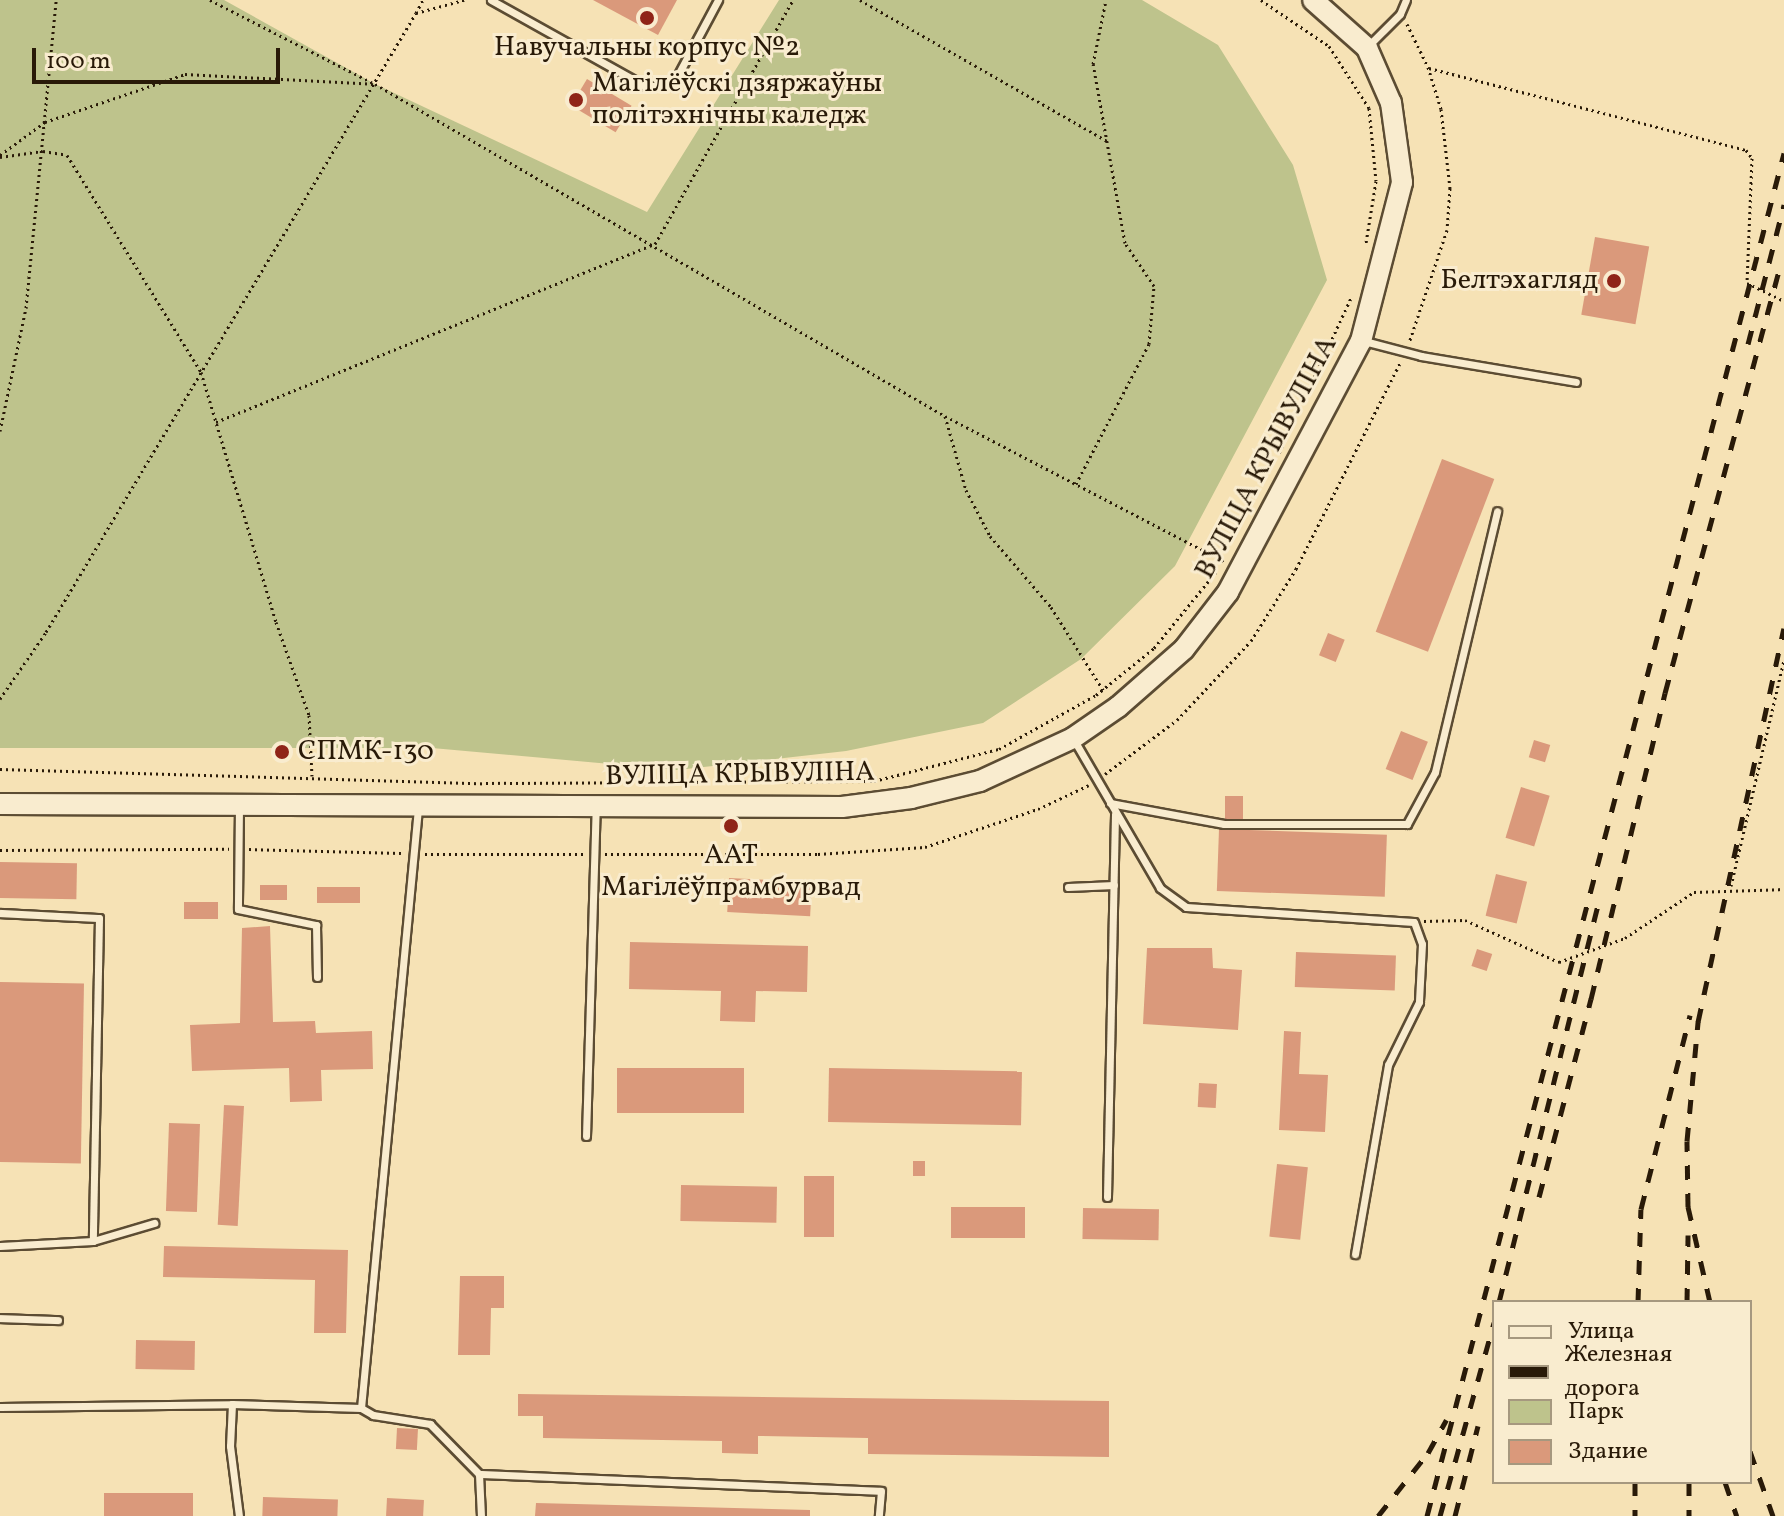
<!DOCTYPE html>
<meta charset="utf-8">
<style>
body{margin:0}
#map{position:relative;width:1784px;height:1516px;overflow:hidden;background:#f6e2b5;font-family:Vollkorn,serif}
div>[style]{position:absolute}
[style*='--x']{left:calc(var(--x)*1px);top:calc(var(--y)*1px);width:calc(var(--w)*1px);rotate:calc(var(--a)*1deg)}
.green>*{inset:0;background:#bec38c}
.building>*{inset:0;background:#da997b;transform-origin:0 0}
.path>*{height:3px;margin-top:-1.5px;transform-origin:0;background:repeating-linear-gradient(90deg,#291a08 0 2px,transparent 0 6px)}
.roads{filter:drop-shadow(2px 0 #5c4c33) drop-shadow(-2px 0 #5c4c33) drop-shadow(0 2px #5c4c33) drop-shadow(0 -2px #5c4c33)}
.service>*{height:7px;margin:-3.5px;padding:0 3.5px;transform-origin:3.5px;border-radius:3.5px;background:#f9eccf}
.secondary>*{height:20px;margin:-10px;padding:0 10px;transform-origin:10px;border-radius:10px;background:#f9eccf}
.rail>*{height:5px;margin-top:-2.5px;transform-origin:0;background:repeating-linear-gradient(90deg,#291a08 0 14px,transparent 0 28px)}
.dots>*{width:22px;height:22px;translate:-50% -50%;box-sizing:border-box;border:4px solid #f9eccf;border-radius:50%}
span{translate:-50% -50%;white-space:nowrap;text-align:center;line-height:1.15;-webkit-text-stroke:6px #f9eccf;paint-order:stroke}
.poi-label{font-size:28px;color:#291a08}
.left{translate:0 -50%;text-align:left}
.right{translate:-100% -50%;text-align:right}
.street-label{font-size:28px;color:#291a08}
.legend{position:absolute;left:1492px;top:1300px;width:260px;height:184px;box-sizing:border-box;background:#f9eccf;border:2px solid #a6987f;margin:0;padding:10px 14px;list-style:none;font-size:24px;color:#291a08}
.legend li{display:flex;align-items:center;gap:16px;height:40px}
.legend b{width:40px;border:2px solid #a6987f}
.scale{position:absolute;left:32px;top:48px;width:248px;height:36px;box-sizing:border-box;border:4px solid #291a08;border-top:0;padding-left:10px;font-size:24px;line-height:28px;white-space:nowrap;color:#291a08;-webkit-text-stroke:6px #f9eccf;paint-order:stroke}
</style>
<div id="map">
<div class="green">
<i style="clip-path:polygon(0 0,224px 0,375px 84px,647px 212px,779px 0,1142px 0,1218px 45px,1293px 165px,1327px 280px,1175px 566px,1081px 659px,983px 723px,846px 751px,677px 770px,432px 748px,0 748px)"></i>
</div>
<div class="building">
<i style="clip-path:polygon(593px 0,677px 0,658px 35px)"></i>
<i style="left:587px;top:79px;width:52px;height:31px;rotate:31deg"></i>
<i style="left:1595px;top:237px;width:55px;height:79px;rotate:10deg"></i>
<i style="left:1442px;top:459px;width:56px;height:185px;rotate:21deg"></i>
<i style="left:1328px;top:633px;width:18px;height:24px;rotate:22deg"></i>
<i style="left:1401px;top:731px;width:29px;height:41px;rotate:22deg"></i>
<i style="left:1534px;top:740px;width:17px;height:18px;rotate:17deg"></i>
<i style="left:1521px;top:787px;width:30px;height:53px;rotate:17deg"></i>
<i style="left:1225px;top:796px;width:18px;height:23px"></i>
<i style="left:1219px;top:829px;width:168px;height:62px;rotate:2deg"></i>
<i style="left:0;top:862px;width:77px;height:36px;rotate:1deg"></i>
<i style="left:1496px;top:874px;width:32px;height:43px;rotate:14deg"></i>
<i style="left:729px;top:878px;width:83px;height:34px;rotate:3deg"></i>
<i style="left:287px;top:885px;width:15px;height:27px;rotate:90deg"></i>
<i style="left:317px;top:887px;width:43px;height:16px"></i>
<i style="left:218px;top:902px;width:17px;height:34px;rotate:90deg"></i>
<i style="clip-path:polygon(270px 926px,273px 1022px,315px 1021px,316px 1033px,372px 1031px,373px 1069px,321px 1070px,322px 1101px,290px 1102px,289px 1068px,192px 1071px,190px 1025px,240px 1023px,242px 928px)"></i>
<i style="clip-path:polygon(630px 942px,808px 946px,807px 992px,756px 991px,755px 1022px,720px 1021px,721px 991px,629px 989px)"></i>
<i style="clip-path:polygon(1147px 948px,1212px 948px,1213px 968px,1242px 970px,1238px 1030px,1143px 1024px)"></i>
<i style="left:1477px;top:949px;width:16px;height:18px;rotate:18deg"></i>
<i style="left:1296px;top:952px;width:100px;height:35px;rotate:2deg"></i>
<i style="left:0;top:982px;width:84px;height:180px;rotate:1deg"></i>
<i style="clip-path:polygon(1284px 1031px,1301px 1032px,1299px 1074px,1328px 1075px,1325px 1132px,1279px 1130px)"></i>
<i style="left:744px;top:1068px;width:45px;height:127px;rotate:90deg"></i>
<i style="left:829px;top:1068px;width:193px;height:54px;rotate:1deg"></i>
<i style="left:1199px;top:1083px;width:18px;height:24px;rotate:3deg"></i>
<i style="left:224px;top:1105px;width:20px;height:120px;rotate:3deg"></i>
<i style="left:169px;top:1123px;width:31px;height:88px;rotate:2deg"></i>
<i style="left:913px;top:1161px;width:12px;height:15px"></i>
<i style="left:1277px;top:1164px;width:31px;height:73px;rotate:6deg"></i>
<i style="left:804px;top:1176px;width:30px;height:61px"></i>
<i style="left:681px;top:1185px;width:96px;height:36px;rotate:1deg"></i>
<i style="left:951px;top:1207px;width:74px;height:31px"></i>
<i style="left:1083px;top:1208px;width:76px;height:31px;rotate:1deg"></i>
<i style="clip-path:polygon(164px 1246px,348px 1250px,346px 1333px,314px 1333px,315px 1280px,163px 1277px)"></i>
<i style="clip-path:polygon(460px 1276px,504px 1276px,504px 1308px,491px 1308px,490px 1355px,458px 1355px)"></i>
<i style="left:136px;top:1340px;width:59px;height:29px;rotate:1deg"></i>
<i style="clip-path:polygon(518px 1394px,1109px 1401px,1109px 1457px,868px 1454px,868px 1438px,758px 1436px,758px 1454px,722px 1453px,722px 1441px,543px 1438px,543px 1416px,518px 1416px)"></i>
<i style="left:397px;top:1428px;width:21px;height:21px;rotate:3deg"></i>
<i style="left:193px;top:1493px;width:23px;height:89px;rotate:90deg"></i>
<i style="left:263px;top:1497px;width:75px;height:19px;rotate:2deg"></i>
<i style="left:387px;top:1498px;width:37px;height:18px;rotate:3deg"></i>
<i style="clip-path:polygon(536px 1503px,810px 1510px,810px 1516px,535px 1516px)"></i>
</div>
<div class="path">
<i style="--x:210;--y:0;--w:185;--a:27"></i>
<i style="--x:375;--y:84;--w:660;--a:30.22"></i>
<i style="--x:945;--y:416;--w:316;--a:27.5"></i>
<i style="--x:860;--y:0;--w:284;--a:29.7"></i>
<i style="--x:1261;--y:0;--w:82;--a:34.1"></i>
<i style="--x:1329;--y:46;--w:74;--a:57.2"></i>
<i style="--x:1369;--y:108;--w:73;--a:84.5"></i>
<i style="--x:1376;--y:181;--w:63;--a:99.2"></i>
<i style="--x:416;--y:13;--w:15;--a:-62"></i>
<i style="--x:1407;--y:24;--w:48;--a:64"></i>
<i style="--x:1428;--y:67;--w:44;--a:72.8"></i>
<i style="--x:1441;--y:109;--w:80;--a:83.5"></i>
<i style="--x:1450;--y:188;--w:42;--a:94.1"></i>
<i style="--x:1447;--y:230;--w:119;--a:108.6"></i>
<i style="--x:1429;--y:68;--w:327;--a:14.5"></i>
<i style="--x:1746;--y:150;--w:10;--a:53"></i>
<i style="--x:1752;--y:158;--w:125;--a:92.3"></i>
<i style="--x:1747;--y:283;--w:41;--a:25.9"></i>
<i style="--x:0;--y:155;--w:56;--a:-36.3"></i>
<i style="--x:45;--y:122;--w:148;--a:-18.9"></i>
<i style="--x:185;--y:74;--w:188;--a:3"></i>
<i style="--x:0;--y:157;--w:43;--a:-7.9"></i>
<i style="--x:43;--y:151;--w:24;--a:9"></i>
<i style="--x:67;--y:155;--w:255;--a:58.3"></i>
<i style="--x:201;--y:372;--w:261;--a:73.3"></i>
<i style="--x:276;--y:622;--w:99;--a:70.5"></i>
<i style="--x:309;--y:715;--w:61;--a:87.2"></i>
<i style="--x:945;--y:416;--w:77;--a:74.2"></i>
<i style="--x:966;--y:490;--w:52;--a:62.4"></i>
<i style="--x:990;--y:536;--w:94;--a:49.3"></i>
<i style="--x:1051;--y:607;--w:98;--a:57.9"></i>
<i style="--x:216;--y:422;--w:474;--a:-22.1"></i>
<i style="--x:655;--y:244;--w:280;--a:-60.5"></i>
<i style="--x:0;--y:431;--w:126;--a:-78.1"></i>
<i style="--x:26;--y:308;--w:309;--a:-84.4"></i>
<i style="--x:1279;--y:453;--w:173;--a:-65.1"></i>
<i style="--x:1076;--y:484;--w:158;--a:-62.5"></i>
<i style="--x:1149;--y:344;--w:58;--a:-85.1"></i>
<i style="--x:1154;--y:286;--w:52;--a:-124"></i>
<i style="--x:1125;--y:243;--w:182;--a:-100.1"></i>
<i style="--x:1093;--y:64;--w:65;--a:-78.5"></i>
<i style="--x:0;--y:699;--w:81;--a:-55.5"></i>
<i style="--x:46;--y:632;--w:721;--a:-59.13"></i>
<i style="--x:416;--y:13;--w:50;--a:-15.2"></i>
<i style="--x:0;--y:769;--w:486;--a:1.7"></i>
<i style="--x:486;--y:783;--w:388;--a:-0.3"></i>
<i style="--x:874;--y:781;--w:129;--a:-14.4"></i>
<i style="--x:999;--y:749;--w:111;--a:-29.1"></i>
<i style="--x:1096;--y:695;--w:75;--a:-39"></i>
<i style="--x:1154;--y:648;--w:98;--a:-50.8"></i>
<i style="--x:1105;--y:774;--w:90;--a:-36.9"></i>
<i style="--x:1177;--y:720;--w:108;--a:-46.9"></i>
<i style="--x:1251;--y:641;--w:85;--a:-58"></i>
<i style="--x:1296;--y:569;--w:233;--a:-63.2"></i>
<i style="--x:249;--y:849;--w:152;--a:1.5"></i>
<i style="--x:0;--y:850;--w:229;--a:-0.3"></i>
<i style="--x:425;--y:854;--w:160;--a:0"></i>
<i style="--x:605;--y:854;--w:213;--a:0"></i>
<i style="--x:818;--y:854;--w:107;--a:-3.7"></i>
<i style="--x:925;--y:847;--w:119;--a:-18.6"></i>
<i style="--x:1038;--y:809;--w:56;--a:-25.2"></i>
<i style="--x:1731;--y:886;--w:232;--a:-76.8"></i>
<i style="--x:1424;--y:921;--w:41;--a:-1.4"></i>
<i style="--x:1465;--y:920;--w:103;--a:24.1"></i>
<i style="--x:1559;--y:962;--w:70;--a:-20"></i>
<i style="--x:1625;--y:938;--w:83;--a:-33.7"></i>
<i style="--x:1694;--y:892;--w:90;--a:-1.9"></i>
</div>
<div class="roads">
<div class="service">
<i style="--x:491;--y:0;--w:176;--a:29.2"></i>
<i style="--x:645;--y:86;--w:27;--a:0"></i>
<i style="--x:672;--y:86;--w:98;--a:-61.9"></i>
<i style="--x:1368;--y:46;--w:45;--a:-45"></i>
<i style="--x:1400;--y:14;--w:15;--a:-67"></i>
<i style="--x:1364;--y:341;--w:59;--a:14.7"></i>
<i style="--x:1421;--y:356;--w:157;--a:9.5"></i>
<i style="--x:1074;--y:740;--w:171;--a:59.8"></i>
<i style="--x:1160;--y:888;--w:32;--a:36"></i>
<i style="--x:1186;--y:907;--w:228;--a:3.8"></i>
<i style="--x:1414;--y:922;--w:23;--a:70"></i>
<i style="--x:1422;--y:944;--w:58;--a:93"></i>
<i style="--x:1419;--y:1002;--w:70;--a:116.2"></i>
<i style="--x:1388;--y:1065;--w:192;--a:99.9"></i>
<i style="--x:1110;--y:803;--w:116;--a:10.4"></i>
<i style="--x:1224;--y:824;--w:183;--a:0"></i>
<i style="--x:1407;--y:824;--w:59;--a:-61.7"></i>
<i style="--x:1435;--y:772;--w:268;--a:-76.6"></i>
<i style="--x:239;--y:806;--w:103;--a:90.6"></i>
<i style="--x:238;--y:909;--w:80;--a:11.6"></i>
<i style="--x:316;--y:925;--w:52;--a:88.9"></i>
<i style="--x:1068;--y:887;--w:46;--a:-2.5"></i>
<i style="--x:0;--y:913;--w:99;--a:2.9"></i>
<i style="--x:99;--y:918;--w:323;--a:91.1"></i>
<i style="--x:586;--y:1136;--w:328;--a:-88.3"></i>
<i style="--x:1107;--y:1197;--w:383;--a:-88.8"></i>
<i style="--x:0;--y:1246;--w:93;--a:-3.1"></i>
<i style="--x:93;--y:1241;--w:64;--a:-16.4"></i>
<i style="--x:0;--y:1318;--w:58;--a:2"></i>
<i style="--x:232;--y:1404;--w:42;--a:92.7"></i>
<i style="--x:230;--y:1446;--w:71;--a:82.7"></i>
<i style="--x:0;--y:1407;--w:232;--a:-0.7"></i>
<i style="--x:232;--y:1404;--w:129;--a:1.8"></i>
<i style="--x:361;--y:1408;--w:603;--a:-84.57"></i>
<i style="--x:361;--y:1408;--w:14;--a:30"></i>
<i style="--x:373;--y:1415;--w:58;--a:9"></i>
<i style="--x:430;--y:1424;--w:70;--a:45.6"></i>
<i style="--x:479;--y:1474;--w:42;--a:87.3"></i>
<i style="--x:479;--y:1474;--w:402;--a:2.4"></i>
<i style="--x:881;--y:1491;--w:25;--a:95"></i>
</div>
<div class="secondary">
<i style="--x:0;--y:804;--w:842;--a:0.2"></i>
<i style="--x:842;--y:807;--w:70;--a:-7.4"></i>
<i style="--x:911;--y:798;--w:71;--a:-13.8"></i>
<i style="--x:980;--y:781;--w:102;--a:-24.8"></i>
<i style="--x:1073;--y:738;--w:55;--a:-34.6"></i>
<i style="--x:1118;--y:707;--w:88;--a:-41.3"></i>
<i style="--x:1184;--y:649;--w:72;--a:-52.3"></i>
<i style="--x:1228;--y:592;--w:284;--a:-62.1"></i>
<i style="--x:1361;--y:341;--w:164;--a:-75.5"></i>
<i style="--x:1402;--y:182;--w:80;--a:-97.9"></i>
<i style="--x:1391;--y:103;--w:60;--a:-113.6"></i>
<i style="--x:1367;--y:48;--w:72;--a:-138.4"></i>
</div>
</div>
<div class="rail">
<i style="--x:1748;--y:344;--w:144;--a:-75.5"></i>
<i style="--x:1539;--y:1197;--w:205;--a:-75.3"></i>
<i style="--x:1591;--y:999;--w:315;--a:-76.4"></i>
<i style="--x:1665;--y:693;--w:444;--a:-74.9"></i>
<i style="--x:1499;--y:1302;--w:417;--a:-76"></i>
<i style="--x:1638;--y:1302;--w:93;--a:-88.2"></i>
<i style="--x:1641;--y:1209;--w:200;--a:-75.8"></i>
<i style="--x:1687;--y:1302;--w:67;--a:-89.1"></i>
<i style="--x:1710;--y:1302;--w:98;--a:-103"></i>
<i style="--x:1688;--y:1207;--w:66;--a:-90.9"></i>
<i style="--x:1687;--y:1141;--w:120;--a:-84.7"></i>
<i style="--x:1698;--y:1022;--w:403;--a:-77.7"></i>
<i style="--x:1750;--y:1451;--w:69;--a:70.5"></i>
<i style="--x:1635;--y:1482;--w:34;--a:90"></i>
<i style="--x:1689;--y:1482;--w:34;--a:90"></i>
<i style="--x:1725;--y:1482;--w:36;--a:71"></i>
<i style="--x:1378;--y:1516;--w:80;--a:-51.6"></i>
<i style="--x:1428;--y:1453;--w:38;--a:-61"></i>
<i style="--x:1427;--y:1516;--w:1409;--a:-75.32"></i>
<i style="--x:1440;--y:1516;--w:201;--a:-74.4"></i>
<i style="--x:1455;--y:1516;--w:93;--a:-75.7"></i>
</div>
<div class="dots">
<i style="left:647px;top:18px;background:#8f2418"></i>
<i style="left:576px;top:100px;background:#8f2418"></i>
<i style="left:1614px;top:281px;background:#8f2418"></i>
<i style="left:282px;top:752px;background:#8f2418"></i>
<i style="left:731px;top:826px;background:#8f2418"></i>
</div>
<div class="poi-label">
<span style="left:647px;top:48px">Навучальны корпус №2</span>
<span class="left" style="left:592px;top:100px">Магілёўскі дзяржаўны<br>політэхнічны каледж</span>
<span class="right" style="left:1598px;top:281px">Белтэхагляд</span>
<span class="left" style="left:298px;top:752px">СПМК-130</span>
<span style="left:731px;top:872px">ААТ<br>Магілёўпрамбурвад</span>
</div>
<div class="street-label">
<span style="left:1267px;top:458px;rotate:-62deg">ВУЛІЦА КРЫВУЛІНА</span>
<span style="left:740px;top:775px;rotate:-1deg">ВУЛІЦА КРЫВУЛІНА</span>
</div>
<ul class="legend">
<li><b style="height:10px;background:#f9eccf"></b>Улица</li>
<li><b style="height:10px;background:#291a08"></b>Железная дорога</li>
<li><b style="height:22px;background:#bec38c"></b>Парк</li>
<li><b style="height:22px;background:#da997b"></b>Здание</li>
</ul>
<div class="scale">100 m</div>
</div>
